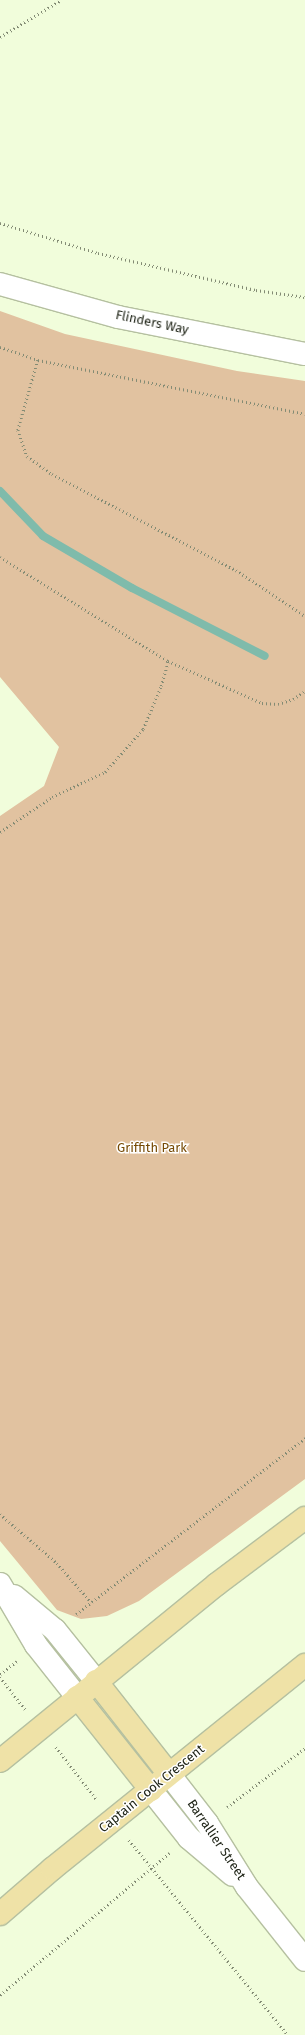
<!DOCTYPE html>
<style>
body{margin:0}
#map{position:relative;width:305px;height:2035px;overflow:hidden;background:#f1fddb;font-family:"Fira Sans",sans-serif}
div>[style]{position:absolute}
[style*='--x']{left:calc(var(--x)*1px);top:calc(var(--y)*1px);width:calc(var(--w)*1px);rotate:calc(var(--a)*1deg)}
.green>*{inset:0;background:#e1c2a0}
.stream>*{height:8px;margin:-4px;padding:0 4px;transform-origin:4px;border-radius:4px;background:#7fbbab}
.path>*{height:2.5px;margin-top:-1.25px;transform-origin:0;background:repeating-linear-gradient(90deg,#838b74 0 1px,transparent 0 4px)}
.roads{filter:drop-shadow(1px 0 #b5c0a0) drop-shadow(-1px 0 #b5c0a0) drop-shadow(0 1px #b5c0a0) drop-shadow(0 -1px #b5c0a0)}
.minor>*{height:22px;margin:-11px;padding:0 11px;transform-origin:11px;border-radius:11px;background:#fff}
.major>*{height:22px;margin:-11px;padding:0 11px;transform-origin:11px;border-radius:11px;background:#efe2a7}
span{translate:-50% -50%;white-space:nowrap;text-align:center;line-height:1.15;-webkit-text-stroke:3px #fff;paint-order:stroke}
.street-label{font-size:13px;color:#202518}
.park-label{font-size:13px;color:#764a04}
</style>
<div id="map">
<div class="green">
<i style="clip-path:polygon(0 311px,65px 334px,237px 371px,305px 381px,305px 1479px,139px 1601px,107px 1616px,81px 1619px,57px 1610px,0 1541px,0 816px,44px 786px,59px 747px,0 677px)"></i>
</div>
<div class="stream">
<i style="--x:0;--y:491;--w:62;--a:46.3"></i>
<i style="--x:43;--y:536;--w:103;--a:30.3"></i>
<i style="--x:132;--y:588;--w:149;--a:27.1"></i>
</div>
<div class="path">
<i style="--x:0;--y:37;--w:71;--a:-31.2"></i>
<i style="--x:0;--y:223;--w:102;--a:17"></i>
<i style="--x:98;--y:253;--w:162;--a:13.2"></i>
<i style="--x:256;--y:290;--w:49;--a:8.1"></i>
<i style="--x:0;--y:347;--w:40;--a:18.9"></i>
<i style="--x:38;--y:360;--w:272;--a:11.4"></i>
<i style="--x:38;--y:360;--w:73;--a:105.9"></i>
<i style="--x:18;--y:430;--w:28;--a:71"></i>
<i style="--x:27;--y:456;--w:31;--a:36"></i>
<i style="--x:52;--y:474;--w:208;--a:27.6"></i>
<i style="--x:236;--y:570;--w:83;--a:33.7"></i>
<i style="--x:0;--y:557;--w:198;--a:31.8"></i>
<i style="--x:0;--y:832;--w:63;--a:-33.9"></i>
<i style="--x:52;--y:797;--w:59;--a:-25.3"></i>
<i style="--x:105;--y:772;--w:57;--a:-48.5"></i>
<i style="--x:143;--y:729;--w:47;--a:-67.3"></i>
<i style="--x:161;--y:686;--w:26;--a:-74"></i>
<i style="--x:168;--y:661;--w:103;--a:24.1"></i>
<i style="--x:262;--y:703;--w:16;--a:4"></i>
<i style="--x:278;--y:704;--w:16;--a:-18"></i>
<i style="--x:293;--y:699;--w:14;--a:-34"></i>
<i style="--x:0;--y:1514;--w:75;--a:40.7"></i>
<i style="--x:57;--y:1563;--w:52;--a:48.9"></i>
<i style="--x:76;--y:1614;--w:289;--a:-37.5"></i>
<i style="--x:0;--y:1674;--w:21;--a:-37"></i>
<i style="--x:0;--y:1677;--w:41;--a:52"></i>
<i style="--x:56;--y:1747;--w:67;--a:52.3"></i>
<i style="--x:227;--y:1807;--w:98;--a:-37.1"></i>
<i style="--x:129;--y:1840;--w:252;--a:50.8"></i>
<i style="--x:0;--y:1995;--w:221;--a:-40"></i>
</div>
<div class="roads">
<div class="minor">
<i style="--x:0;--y:284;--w:123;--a:15.6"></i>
<i style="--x:118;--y:317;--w:191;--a:11.2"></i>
<i style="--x:0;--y:1584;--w:71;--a:59.5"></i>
<i style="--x:36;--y:1645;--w:66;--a:51.7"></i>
<i style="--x:14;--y:1596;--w:53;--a:39.7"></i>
<i style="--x:55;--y:1630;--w:65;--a:51.2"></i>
<i style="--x:169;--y:1774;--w:62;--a:52.2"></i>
<i style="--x:207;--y:1823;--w:75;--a:58"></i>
<i style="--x:247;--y:1887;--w:93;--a:51.5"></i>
<i style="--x:151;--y:1790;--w:61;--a:51.6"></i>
<i style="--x:189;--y:1838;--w:57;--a:40.1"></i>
</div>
<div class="major">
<i style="--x:96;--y:1681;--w:118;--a:51.9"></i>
<i style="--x:77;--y:1697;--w:119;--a:51.5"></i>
<i style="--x:0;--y:1761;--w:280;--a:-39.2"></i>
<i style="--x:217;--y:1584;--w:110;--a:-36.9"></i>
<i style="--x:0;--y:1914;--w:69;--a:-40.9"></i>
<i style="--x:52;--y:1869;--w:325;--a:-38.9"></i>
</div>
</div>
<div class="street-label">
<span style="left:152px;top:323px;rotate:12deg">Flinders Way</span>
<span style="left:152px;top:1789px;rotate:-39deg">Captain Cook Crescent</span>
<span style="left:216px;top:1840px;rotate:56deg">Barrallier Street</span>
</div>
<div class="park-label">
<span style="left:152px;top:1148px">Griffith Park</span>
</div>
</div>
